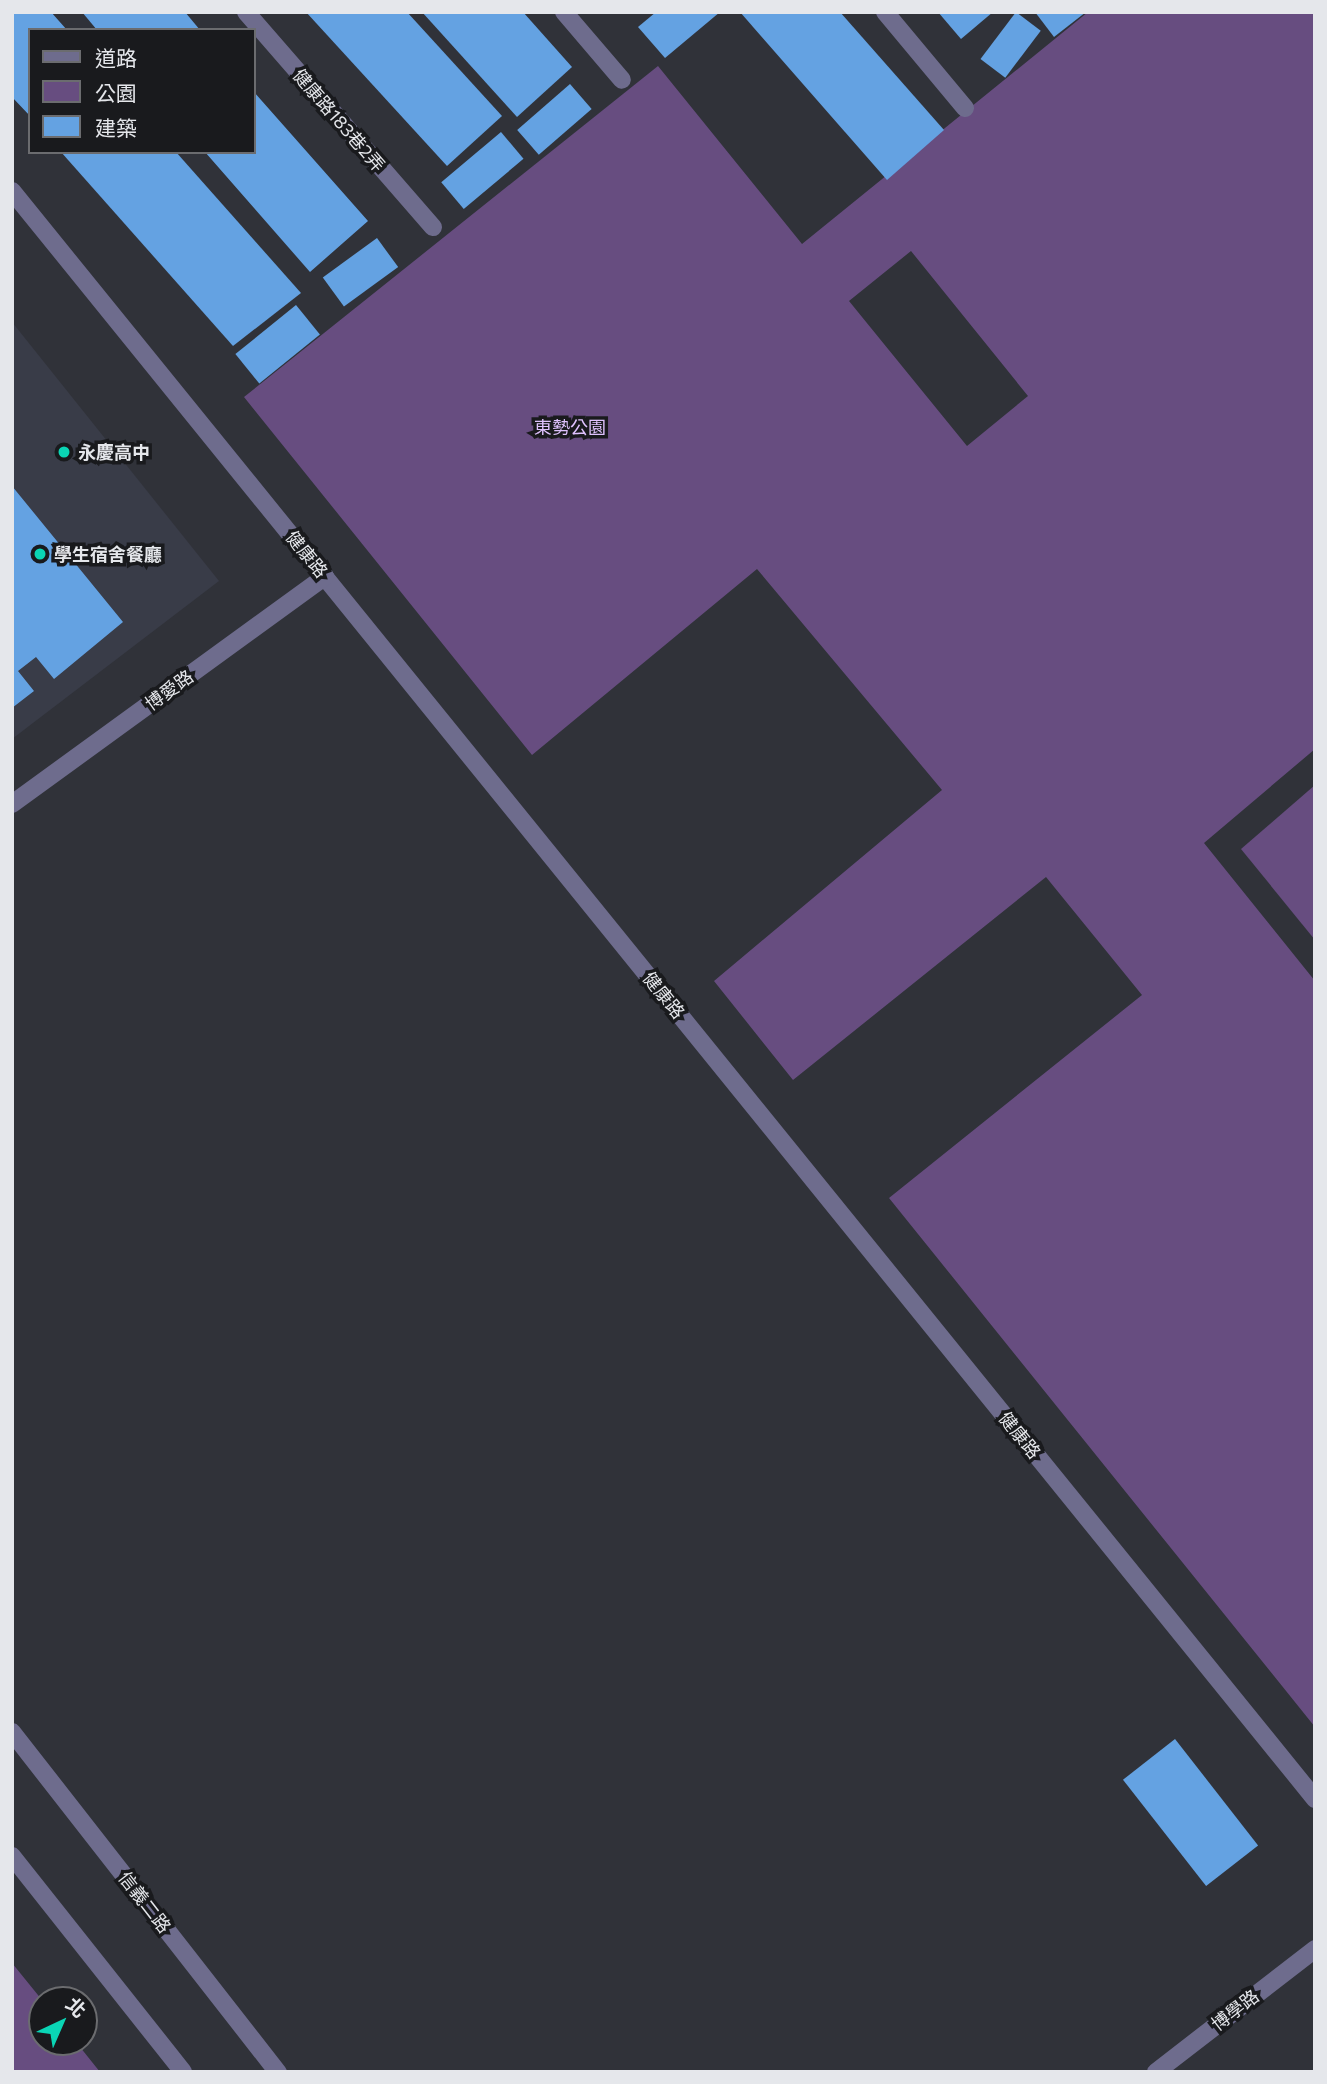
<!DOCTYPE html>
<meta charset="utf-8">
<style>
body{margin:0}
#map{position:relative;width:1327px;height:2084px;overflow:hidden;background:#303239;font-family:Commissioner,"Noto Sans TC",sans-serif}
div>[style]{position:absolute}
[style*='--x']{left:calc(var(--x)*1px);top:calc(var(--y)*1px);width:calc(var(--w)*1px);rotate:calc(var(--a)*1deg)}
.built>*{inset:0;background:#393c48}
.green>*{inset:0;background:#674d80}
.building>*{inset:0;background:#64a2e2;transform-origin:0 0}
.service>*{height:18px;margin:-9px;padding:0 9px;transform-origin:9px;border-radius:9px;background:#6e6c8d}
.minor>*{height:18px;margin:-9px;padding:0 9px;transform-origin:9px;border-radius:9px;background:#6e6c8d}
.dots>*{width:19px;height:19px;translate:-50% -50%;box-sizing:border-box;border:4px solid #191a1d;border-radius:50%}
span{translate:-50% -50%;white-space:nowrap;text-align:center;line-height:1.15;-webkit-text-stroke:7px #191a1d;paint-order:stroke}
.street-label{font-size:18px;color:#e5e7eb}
.park-label{font-size:18px;color:#dfc2fe}
.poi-label{font-size:18px;color:#e5e7eb;font-weight:700}
.left{translate:0 -50%;text-align:left}
.frame{position:absolute;inset:0;border:14px solid #e5e7eb;pointer-events:none}
.legend{position:absolute;left:28px;top:28px;width:228px;height:126px;box-sizing:border-box;background:#191a1d;border:2px solid #6b6c6f;margin:0;padding:9px 12px;list-style:none;font-size:21px;color:#e5e7eb}
.legend li{display:flex;align-items:center;gap:14px;height:35px}
.legend b{width:35px;border:2px solid #6b6c6f}
.north{position:absolute;left:28px;top:1986px;width:70px;height:70px;box-sizing:border-box;background:#191a1d;border:2px solid #6b6c6f;border-radius:50%;rotate:44deg;font-size:19px;font-weight:700;line-height:28px;text-align:center;color:#e5e7eb}
.north::after{content:'';display:block;margin:auto;width:24px;height:32px;background:#0ad5b5;clip-path:polygon(50% 0,100% 100%,50% 72%,0 100%)}
</style>
<div id="map">
<div class="built">
<i style="clip-path:polygon(12px 322px,219px 581px,12px 739px)"></i>
</div>
<div class="green">
<i style="clip-path:polygon(evenodd,1088px 12px,1315px 12px,1315px 749px,1204px 843px,1315px 981px,1315px 1727px,889px 1198px,1142px 995px,1046px 877px,793px 1080px,714px 981px,942px 790px,757px 569px,532px 755px,244px 397px,658px 66px,802px 244px,1088px 12px,911px 251px,1028px 396px,967px 446px,849px 301px,911px 251px)"></i>
<i style="clip-path:polygon(1315px 785px,1315px 940px,1241px 849px)"></i>
<i style="clip-path:polygon(12px 1963px,42px 2000px,42px 2042px,76px 2042px,100px 2072px,12px 2072px)"></i>
</div>
<div class="building">
<i style="clip-path:polygon(12px 12px,51px 12px,67px 30px,30px 30px,30px 116px,12px 97px)"></i>
<i style="clip-path:polygon(82px 12px,185px 12px,200px 30px,97px 30px)"></i>
<i style="clip-path:polygon(306px 12px,407px 12px,502px 116px,447px 166px)"></i>
<i style="clip-path:polygon(422px 12px,523px 12px,572px 67px,517px 117px)"></i>
<i style="clip-path:polygon(656px 12px,720px 12px,665px 58px,638px 27px)"></i>
<i style="clip-path:polygon(740px 12px,840px 12px,944px 130px,887px 180px)"></i>
<i style="clip-path:polygon(938px 12px,993px 12px,961px 39px)"></i>
<i style="left:1016px;top:12px;width:31px;height:59px;rotate:37deg"></i>
<i style="clip-path:polygon(1035px 12px,1086px 12px,1054px 37px)"></i>
<i style="left:570px;top:84px;width:33px;height:70px;rotate:49deg"></i>
<i style="clip-path:polygon(254px 92px,368px 221px,310px 272px,205px 152px,254px 152px)"></i>
<i style="left:501px;top:132px;width:35px;height:78px;rotate:50deg"></i>
<i style="clip-path:polygon(61px 152px,176px 152px,301px 293px,233px 346px)"></i>
<i style="left:377px;top:238px;width:36px;height:67px;rotate:54deg"></i>
<i style="left:296px;top:305px;width:38px;height:78px;rotate:51deg"></i>
<i style="clip-path:polygon(12px 486px,123px 622px,54px 679px,36px 657px,18px 671px,34px 691px,12px 708px)"></i>
<i style="left:1175px;top:1739px;width:135px;height:66px;rotate:52deg"></i>
</div>
<div class="service">
<i style="--x:246;--y:12;--w:285;--a:49"></i>
<i style="--x:564;--y:12;--w:89;--a:49.5"></i>
<i style="--x:885;--y:12;--w:125;--a:50.2"></i>
</div>
<div class="minor">
<i style="--x:12;--y:191;--w:2070;--a:50.98"></i>
<i style="--x:12;--y:804;--w:387;--a:-36"></i>
<i style="--x:12;--y:1732;--w:432;--a:52"></i>
<i style="--x:12;--y:1856;--w:275;--a:51.6"></i>
<i style="--x:1156;--y:2072;--w:201;--a:-37.7"></i>
</div>
<div class="dots">
<i style="left:64px;top:452px;background:#0ad5b5"></i>
<i style="left:40px;top:554px;background:#0ad5b5"></i>
</div>
<div class="street-label">
<span style="left:339px;top:120px;rotate:49deg">健康路183巷2弄</span>
<span style="left:307px;top:554px;rotate:51deg">健康路</span>
<span style="left:169px;top:690px;rotate:-36deg">博愛路</span>
<span style="left:664px;top:995px;rotate:51deg">健康路</span>
<span style="left:1020px;top:1435px;rotate:51deg">健康路</span>
<span style="left:145px;top:1902px;rotate:52deg">信義二路</span>
<span style="left:1235px;top:2010px;rotate:-38deg">博學路</span>
</div>
<div class="park-label">
<span style="left:570px;top:427px">東勢公園</span>
</div>
<div class="poi-label">
<span class="left" style="left:78px;top:452px">永慶高中</span>
<span class="left" style="left:54px;top:554px">學生宿舍餐廳</span>
</div>
<div class="frame"></div>
<ul class="legend">
<li><b style="height:9px;background:#6e6c8d"></b>道路</li>
<li><b style="height:19px;background:#674d80"></b>公園</li>
<li><b style="height:19px;background:#64a2e2"></b>建築</li>
</ul>
<div class="north">北</div>
</div>
